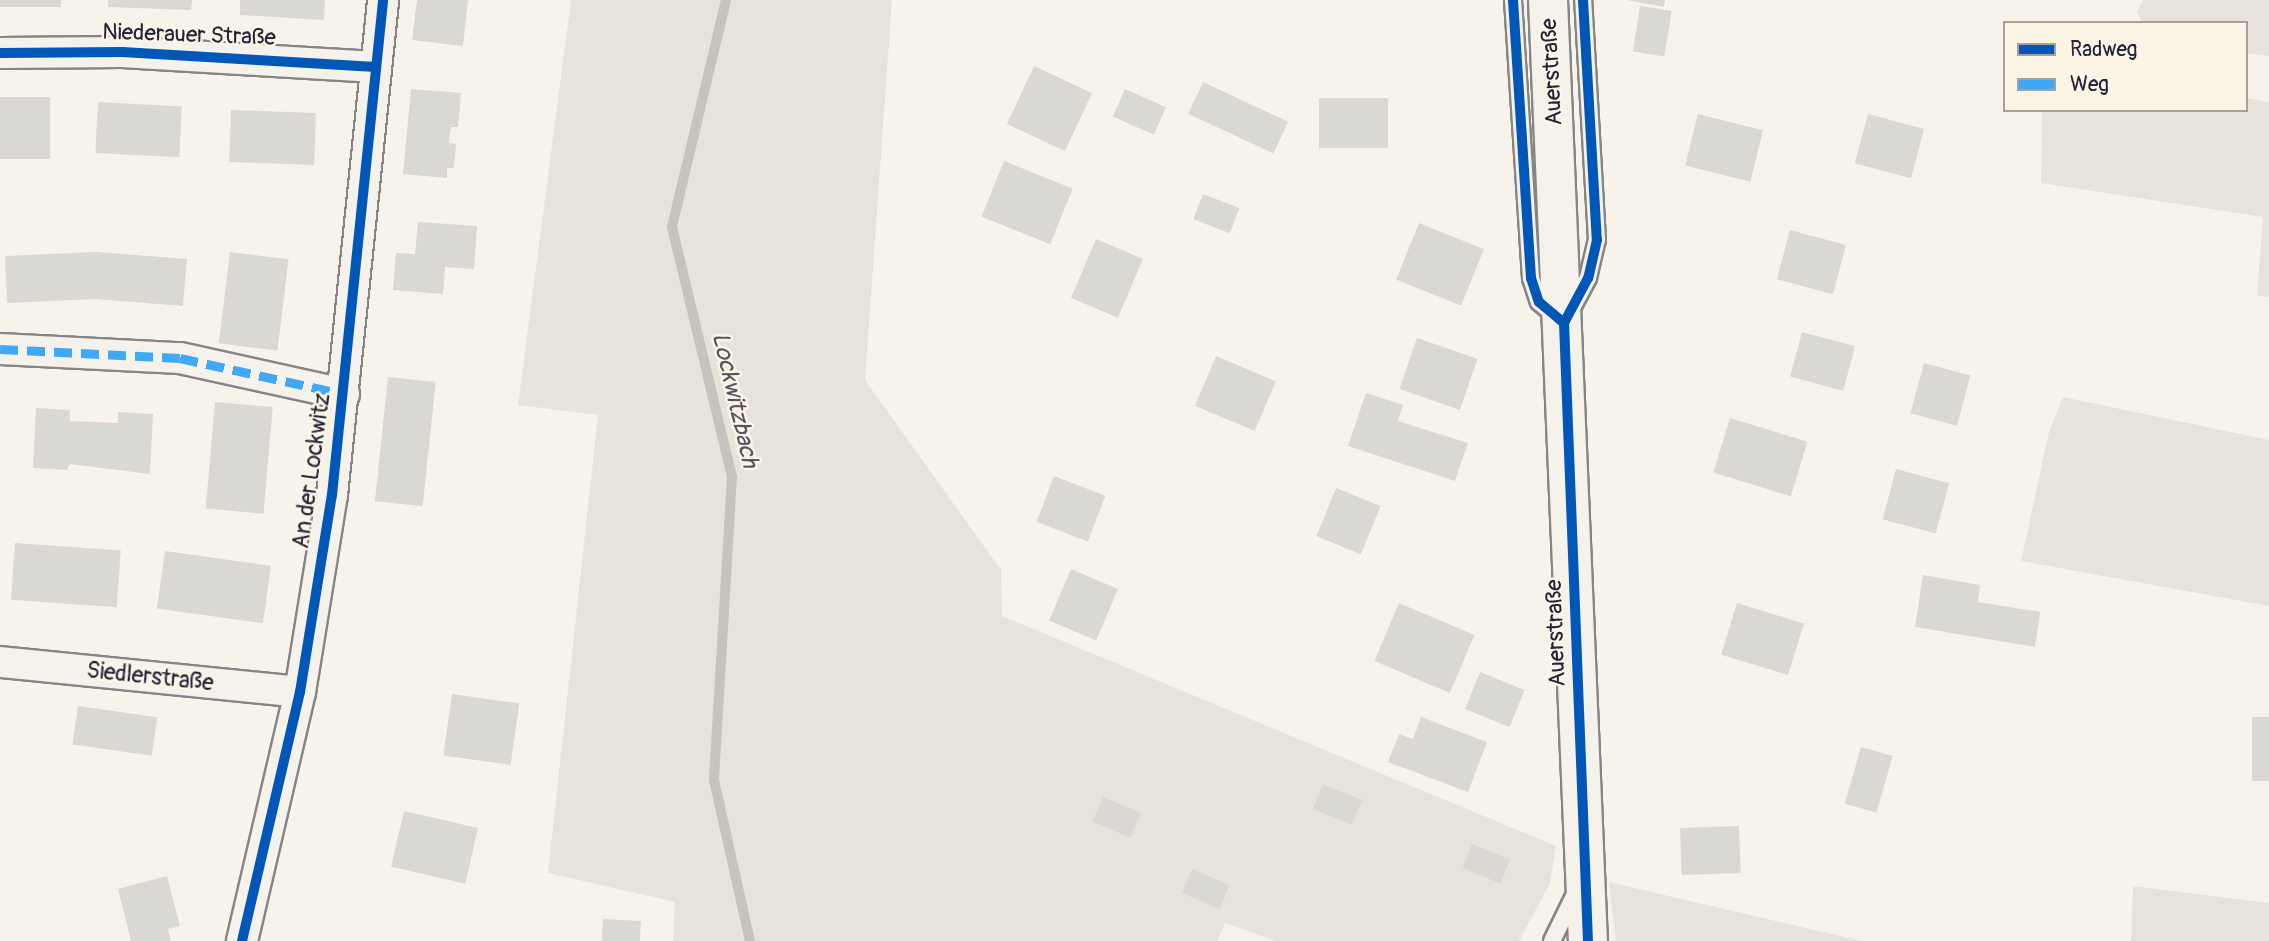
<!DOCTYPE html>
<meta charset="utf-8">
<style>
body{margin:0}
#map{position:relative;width:2269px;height:941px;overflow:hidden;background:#f7f3ea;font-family:Pangolin,sans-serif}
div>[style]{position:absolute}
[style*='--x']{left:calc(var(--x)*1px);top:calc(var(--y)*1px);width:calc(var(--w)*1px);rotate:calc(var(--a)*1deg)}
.green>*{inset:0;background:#e8e3da}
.stream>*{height:10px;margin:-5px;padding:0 5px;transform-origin:5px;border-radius:5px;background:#c7c2be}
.building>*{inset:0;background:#dad8d2;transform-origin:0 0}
.roads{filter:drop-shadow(2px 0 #868485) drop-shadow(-2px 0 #868485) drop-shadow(0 2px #868485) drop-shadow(0 -2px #868485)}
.service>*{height:16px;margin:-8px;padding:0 8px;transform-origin:8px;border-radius:8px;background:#f5f2ec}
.minor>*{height:30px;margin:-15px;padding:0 15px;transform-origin:15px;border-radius:15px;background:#f5f2ec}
.tertiary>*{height:38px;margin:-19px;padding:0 19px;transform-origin:19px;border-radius:19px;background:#f5f2ec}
.quiet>*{height:9px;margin-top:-4.5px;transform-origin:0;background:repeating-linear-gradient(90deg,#3fa9f5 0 18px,transparent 0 27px)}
.cycleway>*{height:10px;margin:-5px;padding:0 5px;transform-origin:5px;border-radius:5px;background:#0057b8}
span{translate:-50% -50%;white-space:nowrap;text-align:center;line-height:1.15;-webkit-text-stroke:5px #fcf5e5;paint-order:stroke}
.street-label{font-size:23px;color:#22223b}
.water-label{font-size:24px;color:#545362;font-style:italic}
.legend{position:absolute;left:2003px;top:21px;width:245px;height:91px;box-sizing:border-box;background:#fcf5e5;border:2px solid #a5a1a1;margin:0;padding:9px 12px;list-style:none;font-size:21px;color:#22223b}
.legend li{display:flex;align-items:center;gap:14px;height:35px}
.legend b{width:35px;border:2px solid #a5a1a1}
</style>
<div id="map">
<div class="green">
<i style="clip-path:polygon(571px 0,892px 0,865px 380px,1001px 570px,1002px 616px,1556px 846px,1550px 883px,1519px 941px,1276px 941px,1225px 923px,1217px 941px,673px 941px,675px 902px,548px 873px,598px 415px,518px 405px)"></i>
<i style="clip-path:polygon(2143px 0,2269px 0,2269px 56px,2246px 53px,2246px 23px,2142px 23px,2137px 12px)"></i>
<i style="clip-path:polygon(2246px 98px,2269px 102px,2269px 297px,2257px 296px,2263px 217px,2041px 183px,2042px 110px,2246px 110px)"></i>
<i style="clip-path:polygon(2063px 397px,2269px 440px,2269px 606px,2021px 561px,2049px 432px)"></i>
<i style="clip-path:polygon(1609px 882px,1862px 941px,1616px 941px)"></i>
<i style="clip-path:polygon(2133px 886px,2269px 903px,2269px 941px,2131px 941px)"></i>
</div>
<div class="stream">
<i style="--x:726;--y:0;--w:233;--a:103.4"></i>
<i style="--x:672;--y:227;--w:256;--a:76.5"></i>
<i style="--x:732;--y:476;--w:305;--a:93.4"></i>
<i style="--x:714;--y:780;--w:165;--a:77.4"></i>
</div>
<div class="building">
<i style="left:0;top:0;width:61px;height:7px"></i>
<i style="clip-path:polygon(108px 0,192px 0,191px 10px,108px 7px)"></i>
<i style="clip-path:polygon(240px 0,325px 0,324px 20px,240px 15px)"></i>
<i style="clip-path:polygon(417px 0,468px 0,463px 46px,412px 40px)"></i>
<i style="clip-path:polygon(1627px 0,1665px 0,1664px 7px)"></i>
<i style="left:1640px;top:6px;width:32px;height:46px;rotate:9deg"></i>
<i style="left:1034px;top:66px;width:64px;height:64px;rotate:25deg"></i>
<i style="left:1203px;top:82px;width:94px;height:35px;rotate:25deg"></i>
<i style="clip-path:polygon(411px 89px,461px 93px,458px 127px,451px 127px,449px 143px,456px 144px,454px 168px,447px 168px,447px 178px,403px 174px)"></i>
<i style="left:1125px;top:89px;width:45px;height:30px;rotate:24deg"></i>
<i style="left:0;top:97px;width:50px;height:62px"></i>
<i style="left:1388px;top:98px;width:50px;height:69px;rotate:90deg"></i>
<i style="left:98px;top:102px;width:84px;height:51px;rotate:3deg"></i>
<i style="left:231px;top:110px;width:85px;height:52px;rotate:2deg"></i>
<i style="left:1698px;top:114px;width:67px;height:53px;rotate:14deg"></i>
<i style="left:1868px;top:114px;width:58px;height:51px;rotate:15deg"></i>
<i style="left:1004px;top:161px;width:74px;height:60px;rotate:22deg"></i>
<i style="left:1203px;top:194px;width:39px;height:27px;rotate:21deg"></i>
<i style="clip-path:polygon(418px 222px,477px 226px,474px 269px,445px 267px,443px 294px,393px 290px,396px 253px,415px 254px)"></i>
<i style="left:1419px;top:223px;width:70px;height:61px;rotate:22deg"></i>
<i style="left:1790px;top:230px;width:58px;height:51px;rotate:15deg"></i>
<i style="left:1096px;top:239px;width:51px;height:64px;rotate:23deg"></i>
<i style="clip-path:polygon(96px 252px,187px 259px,183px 306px,95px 299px,7px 303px,5px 256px)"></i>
<i style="left:230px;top:252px;width:59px;height:92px;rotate:7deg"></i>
<i style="left:1802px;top:332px;width:55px;height:46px;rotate:15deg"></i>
<i style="left:1417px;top:338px;width:64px;height:54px;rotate:19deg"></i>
<i style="left:1216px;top:356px;width:65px;height:54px;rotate:23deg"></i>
<i style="left:1924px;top:363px;width:48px;height:52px;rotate:15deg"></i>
<i style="left:388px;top:377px;width:48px;height:125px;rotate:6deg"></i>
<i style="clip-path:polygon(1366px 393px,1403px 405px,1398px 421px,1468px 443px,1455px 481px,1348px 446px)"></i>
<i style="left:215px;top:402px;width:58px;height:107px;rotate:5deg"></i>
<i style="clip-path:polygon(36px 408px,70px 410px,70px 421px,118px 423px,118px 412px,153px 414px,150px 474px,70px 464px,67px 470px,33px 468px)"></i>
<i style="left:1730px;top:418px;width:81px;height:57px;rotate:17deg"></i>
<i style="left:1896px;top:469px;width:55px;height:52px;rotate:15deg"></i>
<i style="left:1054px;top:476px;width:55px;height:49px;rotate:21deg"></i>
<i style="left:1336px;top:488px;width:48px;height:52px;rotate:22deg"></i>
<i style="left:15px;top:543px;width:106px;height:57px;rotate:4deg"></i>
<i style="left:165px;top:551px;width:107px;height:58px;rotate:8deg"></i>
<i style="left:1071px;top:569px;width:51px;height:56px;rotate:23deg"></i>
<i style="clip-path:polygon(1923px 575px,1980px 585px,1978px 602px,2040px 612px,2035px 647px,1915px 627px)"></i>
<i style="left:1399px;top:603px;width:82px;height:63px;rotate:23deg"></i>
<i style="left:1737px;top:603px;width:70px;height:54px;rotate:17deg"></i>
<i style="left:1480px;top:672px;width:48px;height:40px;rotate:22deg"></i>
<i style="left:452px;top:694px;width:68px;height:62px;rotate:8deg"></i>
<i style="left:78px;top:706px;width:80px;height:39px;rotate:8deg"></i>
<i style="clip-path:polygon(1421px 717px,1487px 742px,1468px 792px,1388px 762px,1399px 734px,1413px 739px)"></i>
<i style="left:2252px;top:717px;width:17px;height:64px"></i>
<i style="left:1861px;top:747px;width:33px;height:59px;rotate:16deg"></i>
<i style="left:1323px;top:784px;width:42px;height:27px;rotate:22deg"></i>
<i style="left:1103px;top:797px;width:41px;height:27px;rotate:23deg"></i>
<i style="left:404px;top:811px;width:76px;height:57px;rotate:13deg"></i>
<i style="left:1739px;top:826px;width:47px;height:59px;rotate:88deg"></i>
<i style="left:1472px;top:844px;width:41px;height:26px;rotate:22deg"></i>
<i style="left:1192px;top:869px;width:41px;height:26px;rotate:23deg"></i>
<i style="clip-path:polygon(167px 876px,180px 926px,168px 929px,171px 941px,131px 941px,118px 889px)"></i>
<i style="left:603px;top:919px;width:38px;height:22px;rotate:3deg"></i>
</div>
<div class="roads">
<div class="service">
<i style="--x:1513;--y:0;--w:279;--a:86.3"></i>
<i style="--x:1531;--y:278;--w:25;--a:72"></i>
<i style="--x:1539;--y:302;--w:33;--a:40"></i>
<i style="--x:1564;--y:323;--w:51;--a:-61.9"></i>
<i style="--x:1588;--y:278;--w:39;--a:-77"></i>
<i style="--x:1597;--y:240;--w:240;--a:-93.3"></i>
<i style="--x:1552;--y:941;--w:57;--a:-63.9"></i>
</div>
<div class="minor">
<i style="--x:0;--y:53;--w:122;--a:-0.5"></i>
<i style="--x:122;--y:52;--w:254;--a:3.4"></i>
<i style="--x:0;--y:349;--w:180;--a:2.9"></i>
<i style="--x:180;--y:358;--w:168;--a:12.4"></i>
<i style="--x:0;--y:662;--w:301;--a:5.7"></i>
<i style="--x:242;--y:941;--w:256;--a:-76.9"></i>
<i style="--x:300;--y:692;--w:200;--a:-80.8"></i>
<i style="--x:332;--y:495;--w:498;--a:-84.1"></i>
</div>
<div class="tertiary">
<i style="--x:1548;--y:0;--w:942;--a:87.57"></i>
</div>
</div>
<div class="quiet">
<i style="--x:0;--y:349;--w:180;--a:2.9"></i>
<i style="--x:180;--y:358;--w:168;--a:12.4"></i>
</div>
<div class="cycleway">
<i style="--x:1513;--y:0;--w:279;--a:86.3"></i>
<i style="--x:1531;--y:278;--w:25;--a:72"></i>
<i style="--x:1539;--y:302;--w:33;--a:40"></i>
<i style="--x:1583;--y:0;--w:240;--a:86.7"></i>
<i style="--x:1597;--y:240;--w:39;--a:103"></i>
<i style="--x:1588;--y:278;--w:51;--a:118.1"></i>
<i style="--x:1564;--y:323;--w:618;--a:87.78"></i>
<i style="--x:0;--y:53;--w:122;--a:-0.5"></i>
<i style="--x:122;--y:52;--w:254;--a:3.4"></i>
<i style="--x:242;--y:941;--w:256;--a:-76.9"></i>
<i style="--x:300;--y:692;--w:200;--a:-80.8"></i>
<i style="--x:332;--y:495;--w:498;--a:-84.1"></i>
</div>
<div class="street-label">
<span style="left:189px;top:35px;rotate:2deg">Niederauer Straße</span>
<span style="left:1552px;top:72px;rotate:-93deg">Auerstraße</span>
<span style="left:312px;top:471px;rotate:-82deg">An der Lockwitz</span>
<span style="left:1556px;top:633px;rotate:-92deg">Auerstraße</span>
<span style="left:150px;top:677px;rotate:6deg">Siedlerstraße</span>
</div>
<div class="water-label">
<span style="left:735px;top:400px;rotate:77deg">Lockwitzbach</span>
</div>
<ul class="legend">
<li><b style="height:9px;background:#0057b8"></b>Radweg</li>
<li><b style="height:9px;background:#3fa9f5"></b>Weg</li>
</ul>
</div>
